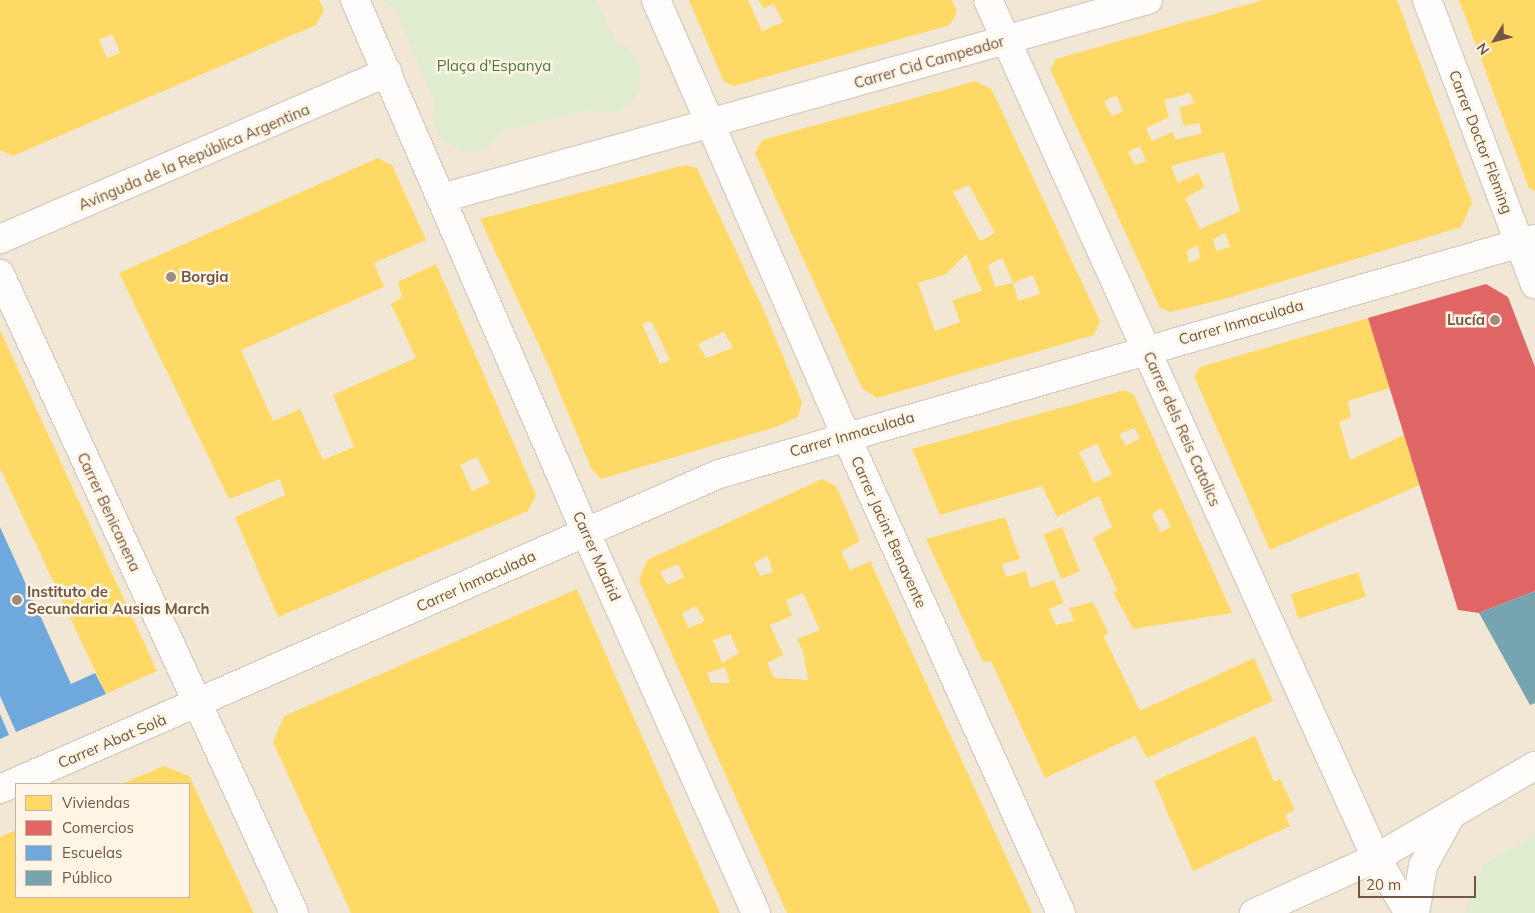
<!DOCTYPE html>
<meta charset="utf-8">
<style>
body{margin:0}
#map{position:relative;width:1535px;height:913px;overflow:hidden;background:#f6f0e5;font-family:Mulish,sans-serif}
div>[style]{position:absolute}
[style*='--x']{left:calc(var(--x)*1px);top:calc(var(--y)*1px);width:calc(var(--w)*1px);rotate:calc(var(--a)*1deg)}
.residential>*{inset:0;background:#f2e6d4}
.green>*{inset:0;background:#e0edcf}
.homes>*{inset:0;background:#ffd966;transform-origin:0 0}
.shops>*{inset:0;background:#e06666}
.schools>*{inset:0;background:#6fa8dc}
.public>*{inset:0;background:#76a5af}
.roads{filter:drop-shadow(1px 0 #d7cdc3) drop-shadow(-1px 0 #d7cdc3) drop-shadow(0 1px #d7cdc3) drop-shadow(0 -1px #d7cdc3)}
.street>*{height:28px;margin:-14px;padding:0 14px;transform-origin:14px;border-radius:14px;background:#fefdfb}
.secondary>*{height:28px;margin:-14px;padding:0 14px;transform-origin:14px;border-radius:14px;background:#fefdfb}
.dots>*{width:14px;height:14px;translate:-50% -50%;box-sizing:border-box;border:2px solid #fff5e4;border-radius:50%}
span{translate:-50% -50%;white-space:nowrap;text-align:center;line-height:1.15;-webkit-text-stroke:5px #fff5e4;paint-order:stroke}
.street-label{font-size:15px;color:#725646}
.park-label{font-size:15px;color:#4e793e}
.poi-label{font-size:15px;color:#725646;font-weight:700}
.left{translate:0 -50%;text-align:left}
.right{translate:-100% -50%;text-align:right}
.legend{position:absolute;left:15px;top:783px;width:175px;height:115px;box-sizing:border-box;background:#fff5e4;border:1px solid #c7b5a5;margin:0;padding:6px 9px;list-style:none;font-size:15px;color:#725646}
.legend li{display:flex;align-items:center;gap:10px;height:25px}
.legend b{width:25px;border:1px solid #c7b5a5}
.north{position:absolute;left:1470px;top:15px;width:50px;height:50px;-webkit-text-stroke:4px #fff5e4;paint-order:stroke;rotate:234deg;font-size:14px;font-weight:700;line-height:20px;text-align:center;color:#725646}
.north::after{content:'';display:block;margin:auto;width:18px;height:22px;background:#725646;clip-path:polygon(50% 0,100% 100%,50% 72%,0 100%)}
.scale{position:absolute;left:1358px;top:876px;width:118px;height:22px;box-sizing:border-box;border:2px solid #725646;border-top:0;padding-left:6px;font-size:15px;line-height:18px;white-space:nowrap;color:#725646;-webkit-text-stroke:4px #fff5e4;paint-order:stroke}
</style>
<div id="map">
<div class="residential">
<i style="clip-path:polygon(evenodd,0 0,1535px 0,1535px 913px,0 913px,0 0,16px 784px,189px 784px,189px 897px,16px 897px,16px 784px)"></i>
</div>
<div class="green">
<i style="clip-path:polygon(383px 0,596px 0,617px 44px,626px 46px,640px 65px,641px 86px,631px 103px,615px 113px,585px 110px,503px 131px,489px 146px,471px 152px,462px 151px,444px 142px,438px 134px,432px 116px,434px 101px,396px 10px)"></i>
<i style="clip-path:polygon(1535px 835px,1535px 913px,1464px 913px,1484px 864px)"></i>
</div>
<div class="homes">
<i style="clip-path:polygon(evenodd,0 0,319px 0,324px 11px,316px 25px,13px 156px,0 150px,0 0,112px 34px,120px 53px,107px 58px,99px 40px,112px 34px)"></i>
<i style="clip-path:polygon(689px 0,748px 0,762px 31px,783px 22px,774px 4px,763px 8px,759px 0,952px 0,957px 12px,950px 25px,734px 86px,724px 82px)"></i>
<i style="clip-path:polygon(evenodd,1263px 0,1397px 0,1472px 203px,1461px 227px,1221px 300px,1170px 312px,1160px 308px,1050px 69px,1056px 59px,1263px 0,1190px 93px,1194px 103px,1179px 108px,1184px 126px,1199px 123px,1202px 133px,1175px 140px,1173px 132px,1152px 141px,1146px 128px,1169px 117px,1164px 100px,1190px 93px,1263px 0,1116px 95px,1123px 111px,1112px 116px,1104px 102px,1116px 95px,1263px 0,1140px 146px,1146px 161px,1135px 165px,1128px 152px,1140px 146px,1263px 0,1224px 152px,1240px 211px,1200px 229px,1185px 198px,1205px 187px,1198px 173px,1178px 183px,1171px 166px,1224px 152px,1263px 0,1225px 233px,1230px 247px,1216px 251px,1213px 239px,1225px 233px,1263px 0,1198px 245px,1200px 258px,1189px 263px,1187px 251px,1198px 245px)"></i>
<i style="clip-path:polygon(1459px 0,1535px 0,1535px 191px,1529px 188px)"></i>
<i style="clip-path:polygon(evenodd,976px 81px,992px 90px,1100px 321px,1094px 335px,877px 398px,862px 388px,755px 153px,762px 140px,976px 81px,969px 185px,995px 233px,980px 241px,953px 192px,969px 185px,976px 81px,966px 254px,982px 291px,952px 300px,960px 322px,935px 331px,918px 283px,946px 274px,966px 254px,976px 81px,1002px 258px,1013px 283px,1033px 275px,1040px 294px,1018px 301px,1013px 283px,995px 287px,988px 265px,1002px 258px)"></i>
<i style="clip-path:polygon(evenodd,378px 158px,392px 165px,426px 240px,374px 263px,384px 287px,241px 350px,273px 421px,300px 409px,323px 460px,354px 447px,333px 395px,416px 358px,391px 304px,402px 297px,398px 282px,436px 264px,536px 495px,528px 511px,278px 617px,235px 517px,285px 495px,280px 479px,229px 499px,119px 273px,378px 158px,477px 457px,490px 483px,472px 491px,460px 465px,477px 457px)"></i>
<i style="clip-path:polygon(evenodd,685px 165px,697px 168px,765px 313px,802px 402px,798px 417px,776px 427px,601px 479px,591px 468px,549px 367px,480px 219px,685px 165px,651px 321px,670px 360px,660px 364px,642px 324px,651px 321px,685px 165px,724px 332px,733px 348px,706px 358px,698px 344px,724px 332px)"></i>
<i style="clip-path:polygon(1368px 318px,1390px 388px,1348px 401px,1351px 417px,1339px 422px,1350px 460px,1404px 435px,1420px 485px,1270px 550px,1194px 376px,1200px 367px)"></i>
<i style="clip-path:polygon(0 330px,157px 671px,106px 694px,0 468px)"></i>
<i style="clip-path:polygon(evenodd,1125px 390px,1134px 395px,1232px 613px,1133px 629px,1113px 592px,1117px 590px,1093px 538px,1112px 527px,1099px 496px,1057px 517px,1042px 486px,940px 515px,912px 449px,1125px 390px,1134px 428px,1140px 438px,1126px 446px,1119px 434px,1134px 428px,1125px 390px,1097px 444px,1112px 474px,1094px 483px,1079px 452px,1097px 444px,1125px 390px,1162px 508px,1171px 527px,1160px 532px,1152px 514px,1162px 508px)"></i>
<i style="clip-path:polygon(evenodd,822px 479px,836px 486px,860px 541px,841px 552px,850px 570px,870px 561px,1032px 913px,787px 913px,639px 580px,647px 560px,822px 479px,768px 556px,773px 572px,760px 576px,754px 563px,768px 556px,822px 479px,678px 564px,684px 577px,667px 585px,660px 572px,678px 564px,822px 479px,803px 593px,820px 630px,797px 639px,803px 651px,808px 680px,774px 678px,767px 663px,783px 655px,770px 625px,792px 616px,786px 600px,803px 593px,822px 479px,696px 606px,705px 621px,688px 628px,682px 613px,696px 606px,822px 479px,730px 634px,739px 653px,722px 663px,713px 640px,730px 634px,822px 479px,725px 667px,730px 683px,711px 683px,707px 673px,725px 667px)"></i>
<i style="clip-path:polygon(1005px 517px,1020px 559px,1002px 564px,1006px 577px,1026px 571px,1030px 588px,1054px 580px,1064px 603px,1049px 609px,1056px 625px,1074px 621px,1069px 608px,1093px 602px,1109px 634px,1103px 635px,1140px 711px,1254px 658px,1273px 701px,1147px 758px,1135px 736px,1045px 778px,991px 661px,983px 662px,926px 539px)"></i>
<i style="left:1062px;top:527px;width:48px;height:20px;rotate:68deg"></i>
<i style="left:1358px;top:572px;width:26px;height:71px;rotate:72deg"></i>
<i style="clip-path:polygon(577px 589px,720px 913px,351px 913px,273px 742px,284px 716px)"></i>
<i style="clip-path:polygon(1255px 736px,1274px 782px,1280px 779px,1295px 810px,1285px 815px,1290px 826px,1193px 871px,1154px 781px)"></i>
<i style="clip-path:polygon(164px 766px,189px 776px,254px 913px,0 913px,0 837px,16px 830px,16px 897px,189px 897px,189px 784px,121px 784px)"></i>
</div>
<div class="shops">
<i style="clip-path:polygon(1486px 284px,1508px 297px,1535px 367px,1535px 591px,1479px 613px,1458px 610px,1368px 318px)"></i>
</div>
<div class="schools">
<i style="clip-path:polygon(0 527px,71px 684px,95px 673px,106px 694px,16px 732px,0 696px)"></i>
<i style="clip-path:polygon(0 714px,9px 735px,0 739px)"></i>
</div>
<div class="public">
<i style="clip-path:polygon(1535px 591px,1535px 703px,1530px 705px,1479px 613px)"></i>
</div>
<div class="roads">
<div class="street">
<i style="--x:355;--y:0;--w:581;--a:66.57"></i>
<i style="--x:586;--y:533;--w:416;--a:65.9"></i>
<i style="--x:988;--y:0;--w:942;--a:65.67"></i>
<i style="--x:1376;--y:858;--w:134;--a:155.7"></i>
<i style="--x:1427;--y:0;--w:304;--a:69.2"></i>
<i style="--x:442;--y:198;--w:278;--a:-15.6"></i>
<i style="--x:710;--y:123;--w:134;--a:-113.7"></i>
<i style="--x:0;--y:239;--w:422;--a:-23.3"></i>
<i style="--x:0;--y:274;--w:703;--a:65.29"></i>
<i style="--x:0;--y:789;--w:785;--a:-23.66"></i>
<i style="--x:719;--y:474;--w:849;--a:-16.07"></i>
<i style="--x:1061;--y:913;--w:523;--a:-114.26"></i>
<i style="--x:846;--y:436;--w:341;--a:-113.5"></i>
<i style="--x:710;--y:123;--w:455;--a:-15.7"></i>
</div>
<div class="secondary">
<i style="--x:1376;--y:858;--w:184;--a:-30.1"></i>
<i style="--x:1376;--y:858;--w:64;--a:59"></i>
<i style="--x:1415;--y:913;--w:48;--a:-80.3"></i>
<i style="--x:1423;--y:866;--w:58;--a:-61.2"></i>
</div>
</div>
<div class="dots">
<i style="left:171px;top:277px;background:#a08c7e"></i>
<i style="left:1495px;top:320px;background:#a08c7e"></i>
<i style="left:17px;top:600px;background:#a08c7e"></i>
</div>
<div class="street-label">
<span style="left:929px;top:62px;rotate:-16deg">Carrer Cid Campeador</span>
<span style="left:1481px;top:142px;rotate:69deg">Carrer Doctor Flèming</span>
<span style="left:194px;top:157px;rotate:-23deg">Avinguda de la República Argentina</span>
<span style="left:1241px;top:322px;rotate:-16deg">Carrer Inmaculada</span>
<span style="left:1182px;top:429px;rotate:66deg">Carrer dels Reis Catolics</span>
<span style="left:852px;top:434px;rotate:-16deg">Carrer Inmaculada</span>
<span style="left:109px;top:512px;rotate:65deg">Carrer Benicanena</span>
<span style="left:889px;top:532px;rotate:66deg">Carrer Jacint Benavente</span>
<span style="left:597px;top:556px;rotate:66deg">Carrer Madrid</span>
<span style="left:476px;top:581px;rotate:-24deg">Carrer Inmaculada</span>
<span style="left:112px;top:741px;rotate:-23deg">Carrer Abat Solà</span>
</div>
<div class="park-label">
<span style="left:494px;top:66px">Plaça d'Espanya</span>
</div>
<div class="poi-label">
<span class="left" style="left:181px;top:277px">Borgia</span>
<span class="right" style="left:1485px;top:320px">Lucía</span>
<span class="left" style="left:27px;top:600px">Instituto de<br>Secundaria Ausias March</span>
</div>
<ul class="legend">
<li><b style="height:14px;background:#ffd966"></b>Viviendas</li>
<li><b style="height:14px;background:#e06666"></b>Comercios</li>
<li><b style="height:14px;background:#6fa8dc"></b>Escuelas</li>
<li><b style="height:14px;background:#76a5af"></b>Público</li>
</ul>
<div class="north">N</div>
<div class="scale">20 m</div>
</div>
